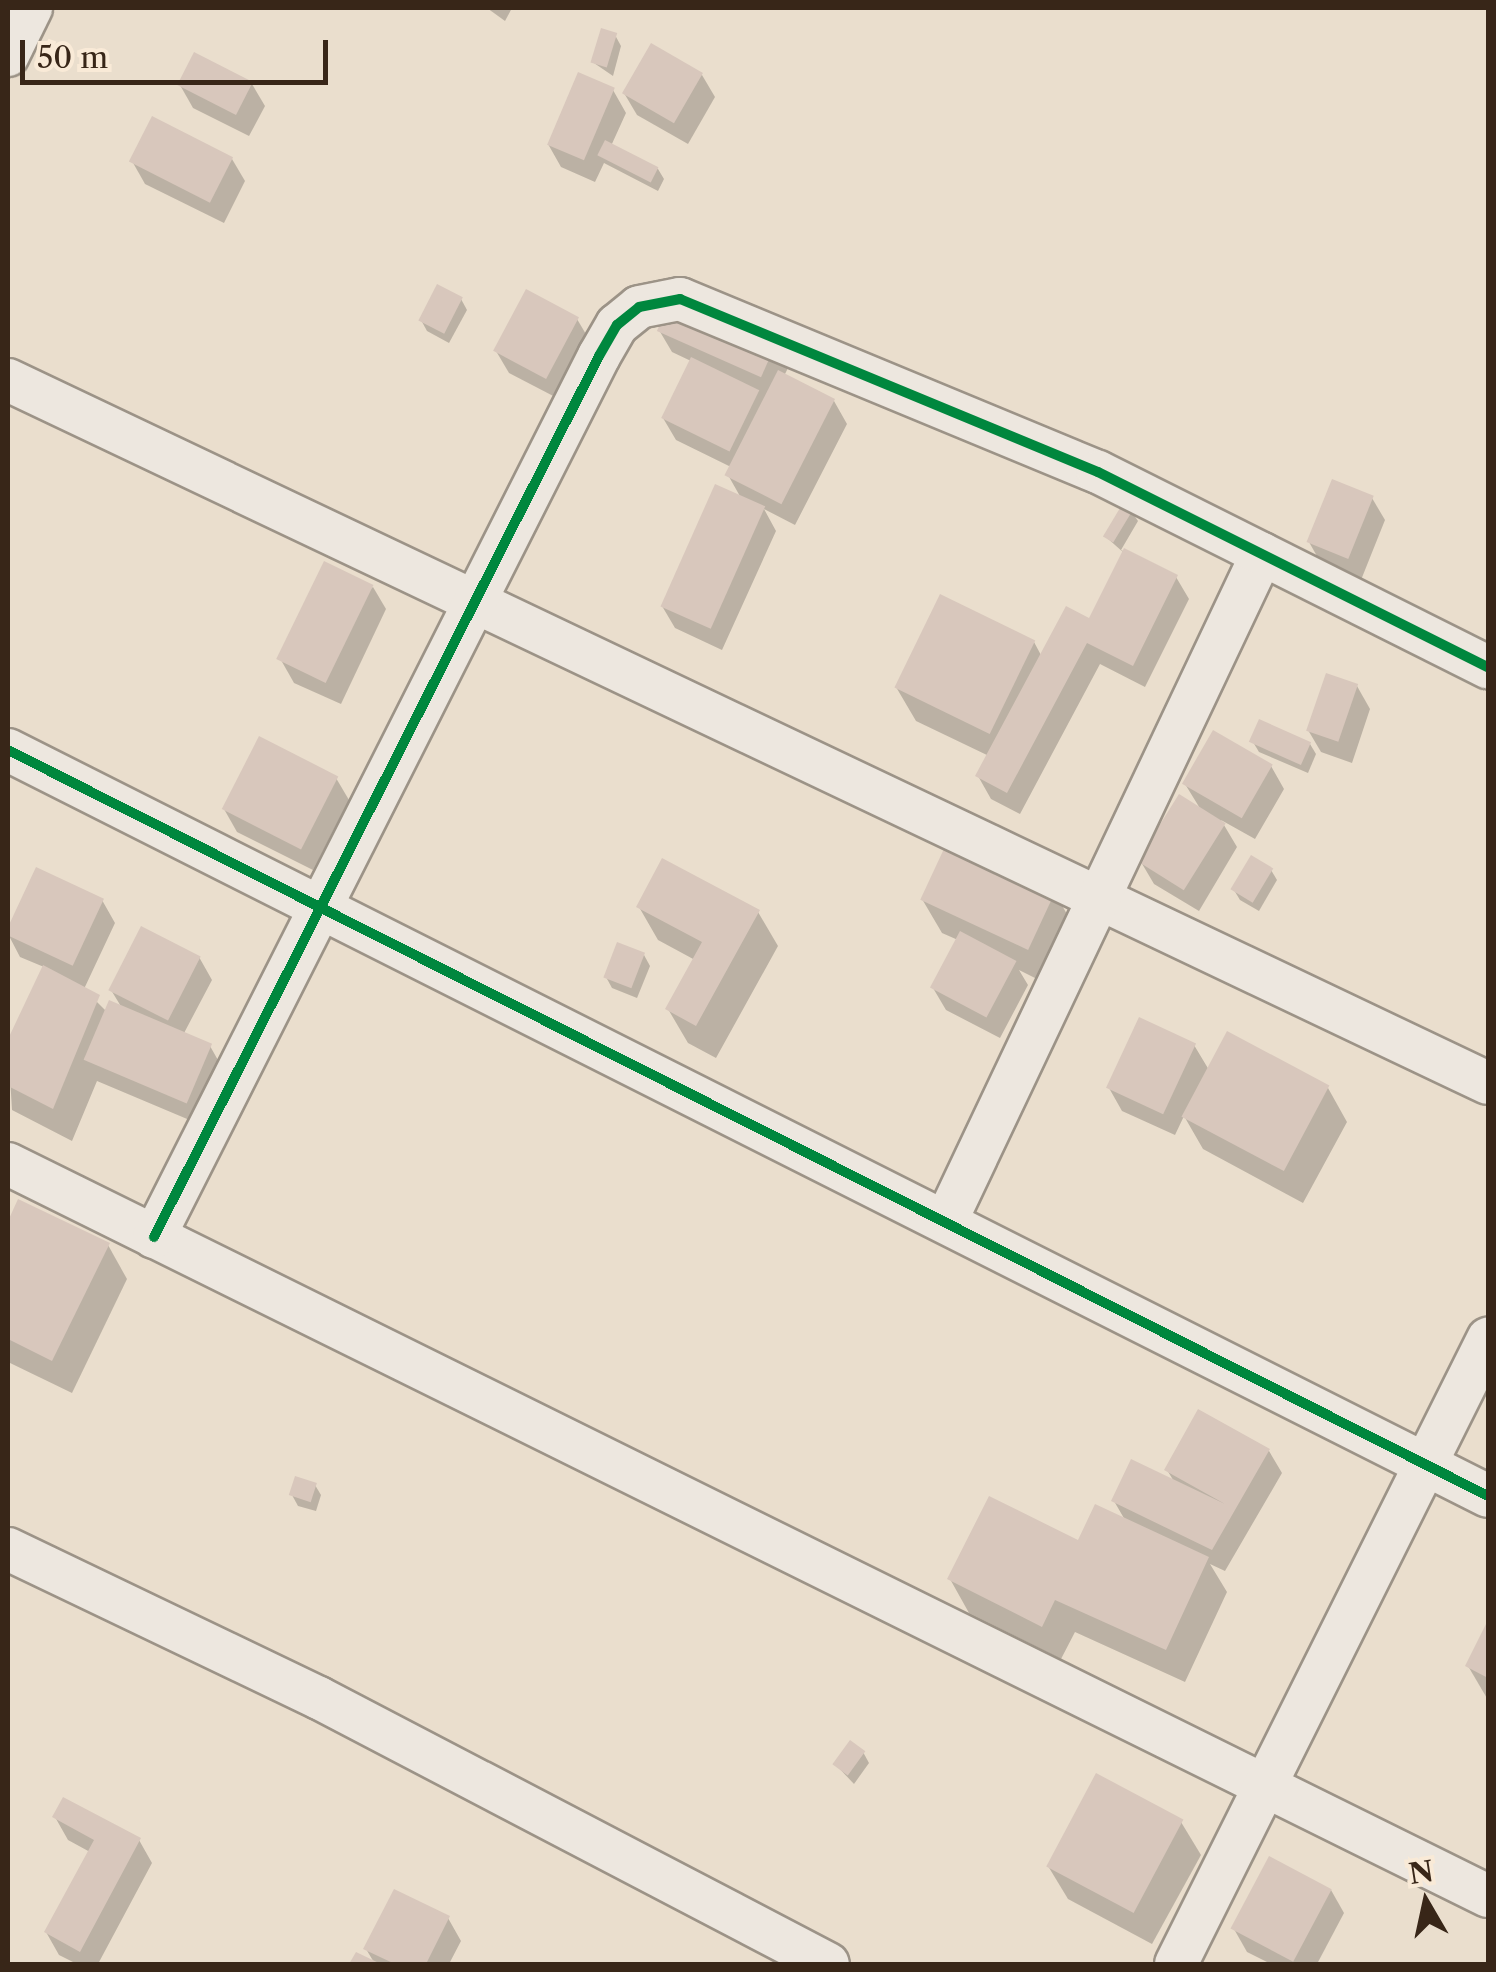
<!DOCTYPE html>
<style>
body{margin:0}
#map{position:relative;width:1496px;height:1972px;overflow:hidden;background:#eadecd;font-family:"Libre Caslon Text",serif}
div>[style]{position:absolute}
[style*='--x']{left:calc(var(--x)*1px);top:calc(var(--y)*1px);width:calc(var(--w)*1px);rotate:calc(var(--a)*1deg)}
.shadow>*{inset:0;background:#0003}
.building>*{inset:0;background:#d8c7bc;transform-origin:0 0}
.roads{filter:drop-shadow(2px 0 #9c9387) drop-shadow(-2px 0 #9c9387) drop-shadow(0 2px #9c9387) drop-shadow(0 -2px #9c9387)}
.minor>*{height:42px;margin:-21px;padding:0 21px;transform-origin:21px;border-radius:21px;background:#ede7df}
.cycleway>*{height:10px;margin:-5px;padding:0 5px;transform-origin:5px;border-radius:5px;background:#00873e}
span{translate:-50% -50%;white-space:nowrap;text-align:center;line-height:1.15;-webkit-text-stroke:9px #f9ead7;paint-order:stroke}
.frame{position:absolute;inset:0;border:10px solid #382618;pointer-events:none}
.north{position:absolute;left:1376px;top:1852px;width:100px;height:100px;-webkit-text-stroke:8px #f9ead7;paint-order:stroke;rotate:351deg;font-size:28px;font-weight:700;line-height:40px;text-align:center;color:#382618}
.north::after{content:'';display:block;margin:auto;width:35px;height:45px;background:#382618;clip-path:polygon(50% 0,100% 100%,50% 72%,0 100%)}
.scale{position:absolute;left:20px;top:40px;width:308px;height:45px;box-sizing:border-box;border:5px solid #382618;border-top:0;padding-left:12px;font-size:30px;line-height:35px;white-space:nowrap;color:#382618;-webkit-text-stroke:8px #f9ead7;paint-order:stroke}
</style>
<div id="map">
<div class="shadow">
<i style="clip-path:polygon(487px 8px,512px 8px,505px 21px)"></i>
<i style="clip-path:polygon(615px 35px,621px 46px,613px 76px,594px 63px)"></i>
<i style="clip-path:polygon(702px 75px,715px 97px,688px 144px,637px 115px,624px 93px)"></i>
<i style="clip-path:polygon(252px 84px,265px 106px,249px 136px,193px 108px,180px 85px)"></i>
<i style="clip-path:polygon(613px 90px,626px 113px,611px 146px,658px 169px,664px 179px,658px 191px,604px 163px,595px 182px,561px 167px,548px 144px)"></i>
<i style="clip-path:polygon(232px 159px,245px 181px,224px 223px,145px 184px,132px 161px)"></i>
<i style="clip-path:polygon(461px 299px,467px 310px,449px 343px,427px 331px,421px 320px)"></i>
<i style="clip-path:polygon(577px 319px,590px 341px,559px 399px,509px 373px,496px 351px)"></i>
<i style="clip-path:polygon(659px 330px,792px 360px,784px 376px,834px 401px,847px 424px,795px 525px,764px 509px,776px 531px,722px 650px,675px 628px,662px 606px,741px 498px,728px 475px,731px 467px,676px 440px,663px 418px,691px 361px,672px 352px)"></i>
<i style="clip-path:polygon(1372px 498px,1385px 520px,1361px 580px,1322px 565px,1309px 542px)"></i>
<i style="clip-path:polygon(1131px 511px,1138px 521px,1121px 550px,1176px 577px,1189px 599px,1145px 687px,1100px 664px,1020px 814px,991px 799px,978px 776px,989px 756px,916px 721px,896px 687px,1034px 642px,1042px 657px,1090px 621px,1124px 553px,1106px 537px)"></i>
<i style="clip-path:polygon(373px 587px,386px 609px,341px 704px,294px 683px,281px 660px)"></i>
<i style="clip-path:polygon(1357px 686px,1370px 709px,1352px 763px,1321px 752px,1308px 730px)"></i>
<i style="clip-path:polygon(1253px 742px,1310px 744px,1316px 754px,1308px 773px,1259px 752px)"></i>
<i style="clip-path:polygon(1271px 766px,1284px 789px,1255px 839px,1221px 820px,1237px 847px,1199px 911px,1154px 884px,1141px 862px,1201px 810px,1185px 784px)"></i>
<i style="clip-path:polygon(336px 778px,349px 800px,313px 870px,237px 832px,224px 809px)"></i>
<i style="clip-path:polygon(37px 870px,102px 900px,115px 923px,84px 989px,107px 1012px,122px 1008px,111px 990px,199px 957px,212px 980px,183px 1035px,210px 1046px,223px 1069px,199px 1124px,97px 1081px,72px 1141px,12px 1110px,8px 1045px,44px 967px,20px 957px,8px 934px)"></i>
<i style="clip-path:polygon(1271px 870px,1277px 880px,1259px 911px,1240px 900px,1234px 890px)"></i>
<i style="clip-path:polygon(1054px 891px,1073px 925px,1045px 983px,1019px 970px,1028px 985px,1000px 1038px,946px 1010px,933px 988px,958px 940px,942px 933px,922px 899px)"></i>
<i style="clip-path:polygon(639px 907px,758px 912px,778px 946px,716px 1058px,688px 1043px,668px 1009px,695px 960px,658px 940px)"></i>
<i style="clip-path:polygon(644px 955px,650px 966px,637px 998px,612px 988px,606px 977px)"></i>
<i style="clip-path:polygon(1194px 1045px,1209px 1070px,1328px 1088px,1347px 1122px,1303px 1203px,1203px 1149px,1184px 1116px,1175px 1135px,1122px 1111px,1109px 1088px)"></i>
<i style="clip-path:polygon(19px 1202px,108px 1245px,127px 1279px,72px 1393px,8px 1362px,8px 1227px)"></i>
<i style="clip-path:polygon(1269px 1451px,1282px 1473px,1225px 1571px,1210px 1564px,1227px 1592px,1185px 1682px,1075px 1632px,1061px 1659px,969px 1613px,950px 1579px,1079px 1543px,1125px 1520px,1114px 1501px,1175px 1483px,1167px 1470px)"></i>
<i style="clip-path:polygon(315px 1485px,321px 1495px,316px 1511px,298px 1506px,292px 1495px)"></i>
<i style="clip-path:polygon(1488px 1625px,1488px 1700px,1468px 1666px)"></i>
<i style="clip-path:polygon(863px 1752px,869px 1763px,854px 1784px,836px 1765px)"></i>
<i style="clip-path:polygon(55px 1817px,139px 1840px,152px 1863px,98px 1964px,77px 1964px,59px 1955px,46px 1932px,90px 1852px,68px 1840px)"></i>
<i style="clip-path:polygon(1181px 1822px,1201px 1855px,1152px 1944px,1068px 1899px,1048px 1866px)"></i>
<i style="clip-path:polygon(1331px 1890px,1344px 1913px,1317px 1964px,1271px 1964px,1247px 1952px,1234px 1929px)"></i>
<i style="clip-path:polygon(448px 1918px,461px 1941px,449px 1964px,352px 1964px,357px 1955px,375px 1964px,366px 1949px)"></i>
</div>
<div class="building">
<i style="left:601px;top:28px;width:17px;height:36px;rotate:17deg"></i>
<i style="left:651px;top:43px;width:60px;height:58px;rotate:30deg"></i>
<i style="left:194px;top:52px;width:66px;height:37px;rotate:27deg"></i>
<i style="left:578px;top:72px;width:40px;height:79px;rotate:23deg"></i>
<i style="left:152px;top:116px;width:91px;height:51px;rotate:27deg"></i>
<i style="left:605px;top:140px;width:60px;height:17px;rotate:27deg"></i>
<i style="left:437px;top:284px;width:29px;height:41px;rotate:27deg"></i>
<i style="left:676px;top:288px;width:114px;height:47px;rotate:24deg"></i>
<i style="left:526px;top:289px;width:60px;height:70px;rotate:28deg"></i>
<i style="left:691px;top:357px;width:76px;height:68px;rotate:26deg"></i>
<i style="left:778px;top:370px;width:64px;height:118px;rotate:27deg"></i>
<i style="left:1332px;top:479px;width:45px;height:68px;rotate:22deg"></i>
<i style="left:715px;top:484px;width:55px;height:134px;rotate:24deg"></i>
<i style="left:1123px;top:503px;width:12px;height:39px;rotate:31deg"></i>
<i style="clip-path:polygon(1124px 548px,1178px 575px,1133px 666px,1087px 643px,1007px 793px,975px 776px,1066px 606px,1089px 618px)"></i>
<i style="left:324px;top:561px;width:55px;height:109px;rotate:26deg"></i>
<i style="left:940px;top:594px;width:106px;height:104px;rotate:26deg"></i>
<i style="left:1326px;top:673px;width:34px;height:61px;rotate:19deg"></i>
<i style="left:1259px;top:719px;width:57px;height:25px;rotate:24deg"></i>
<i style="left:1213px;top:730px;width:69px;height:62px;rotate:30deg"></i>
<i style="left:259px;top:736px;width:89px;height:82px;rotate:27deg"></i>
<i style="left:1179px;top:794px;width:55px;height:79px;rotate:32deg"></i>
<i style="left:949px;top:838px;width:119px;height:68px;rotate:25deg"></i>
<i style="left:1251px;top:855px;width:26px;height:40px;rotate:31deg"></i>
<i style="clip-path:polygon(662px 858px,760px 910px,696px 1026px,665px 1009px,702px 942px,636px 907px)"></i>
<i style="left:36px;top:867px;width:75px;height:74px;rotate:25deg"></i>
<i style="left:141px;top:926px;width:67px;height:72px;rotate:27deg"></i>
<i style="left:960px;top:931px;width:64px;height:64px;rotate:28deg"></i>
<i style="left:617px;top:942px;width:30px;height:38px;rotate:21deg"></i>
<i style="clip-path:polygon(43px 965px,100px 995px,53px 1109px,8px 1086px,8px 1039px)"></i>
<i style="left:109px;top:1000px;width:112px;height:65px;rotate:23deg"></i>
<i style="left:1139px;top:1017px;width:63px;height:78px;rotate:25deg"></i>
<i style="left:1227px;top:1031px;width:116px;height:97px;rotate:28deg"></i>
<i style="clip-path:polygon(18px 1199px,110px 1243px,52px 1361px,8px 1339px,8px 1221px)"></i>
<i style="clip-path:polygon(1198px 1409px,1270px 1449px,1212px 1550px,1111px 1501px,1131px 1459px,1225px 1504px,1164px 1470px)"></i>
<i style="left:295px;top:1476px;width:23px;height:20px;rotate:18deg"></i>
<i style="clip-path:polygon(989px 1496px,1078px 1540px,1095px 1504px,1209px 1557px,1166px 1650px,1055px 1600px,1042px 1627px,947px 1579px)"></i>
<i style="clip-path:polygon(1488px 1620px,1488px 1678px,1465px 1666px)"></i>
<i style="left:850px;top:1740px;width:19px;height:30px;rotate:36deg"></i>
<i style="left:1096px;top:1773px;width:99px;height:106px;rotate:28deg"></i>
<i style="clip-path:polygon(63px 1797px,141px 1838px,80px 1952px,44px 1932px,94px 1840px,52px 1817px)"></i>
<i style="left:1269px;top:1856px;width:71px;height:82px;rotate:28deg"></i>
<i style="clip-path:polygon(394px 1889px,450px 1916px,426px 1964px,395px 1964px,363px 1949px)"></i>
<i style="clip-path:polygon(356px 1952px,381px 1964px,349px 1964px)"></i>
</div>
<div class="roads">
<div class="minor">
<i style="--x:8;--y:55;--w:52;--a:-63.9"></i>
<i style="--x:8;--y:380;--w:1638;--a:25.41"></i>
<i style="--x:8;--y:750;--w:1657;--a:26.75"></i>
<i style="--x:8;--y:1164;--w:1651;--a:26.32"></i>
<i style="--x:946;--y:1221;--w:738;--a:-64.65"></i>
<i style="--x:154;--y:1237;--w:987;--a:-63.2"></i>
<i style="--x:599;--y:356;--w:36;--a:-60"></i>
<i style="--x:617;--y:325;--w:28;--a:-39"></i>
<i style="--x:639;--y:307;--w:42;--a:-11"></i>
<i style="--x:680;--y:299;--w:452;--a:22.5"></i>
<i style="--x:1098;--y:472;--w:436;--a:26.6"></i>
<i style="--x:8;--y:1549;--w:345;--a:25.6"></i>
<i style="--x:319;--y:1698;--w:574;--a:27.59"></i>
<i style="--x:1176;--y:1964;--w:699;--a:-63.47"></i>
</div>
</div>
<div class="cycleway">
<i style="--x:8;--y:750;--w:1657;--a:26.75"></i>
<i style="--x:154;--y:1237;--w:987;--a:-63.2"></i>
<i style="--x:599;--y:356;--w:36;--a:-60"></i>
<i style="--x:617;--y:325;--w:28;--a:-39"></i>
<i style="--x:639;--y:307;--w:42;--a:-11"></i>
<i style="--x:680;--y:299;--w:452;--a:22.5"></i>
<i style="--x:1098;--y:472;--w:436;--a:26.6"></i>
</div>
<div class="frame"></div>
<div class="north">N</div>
<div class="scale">50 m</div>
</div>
